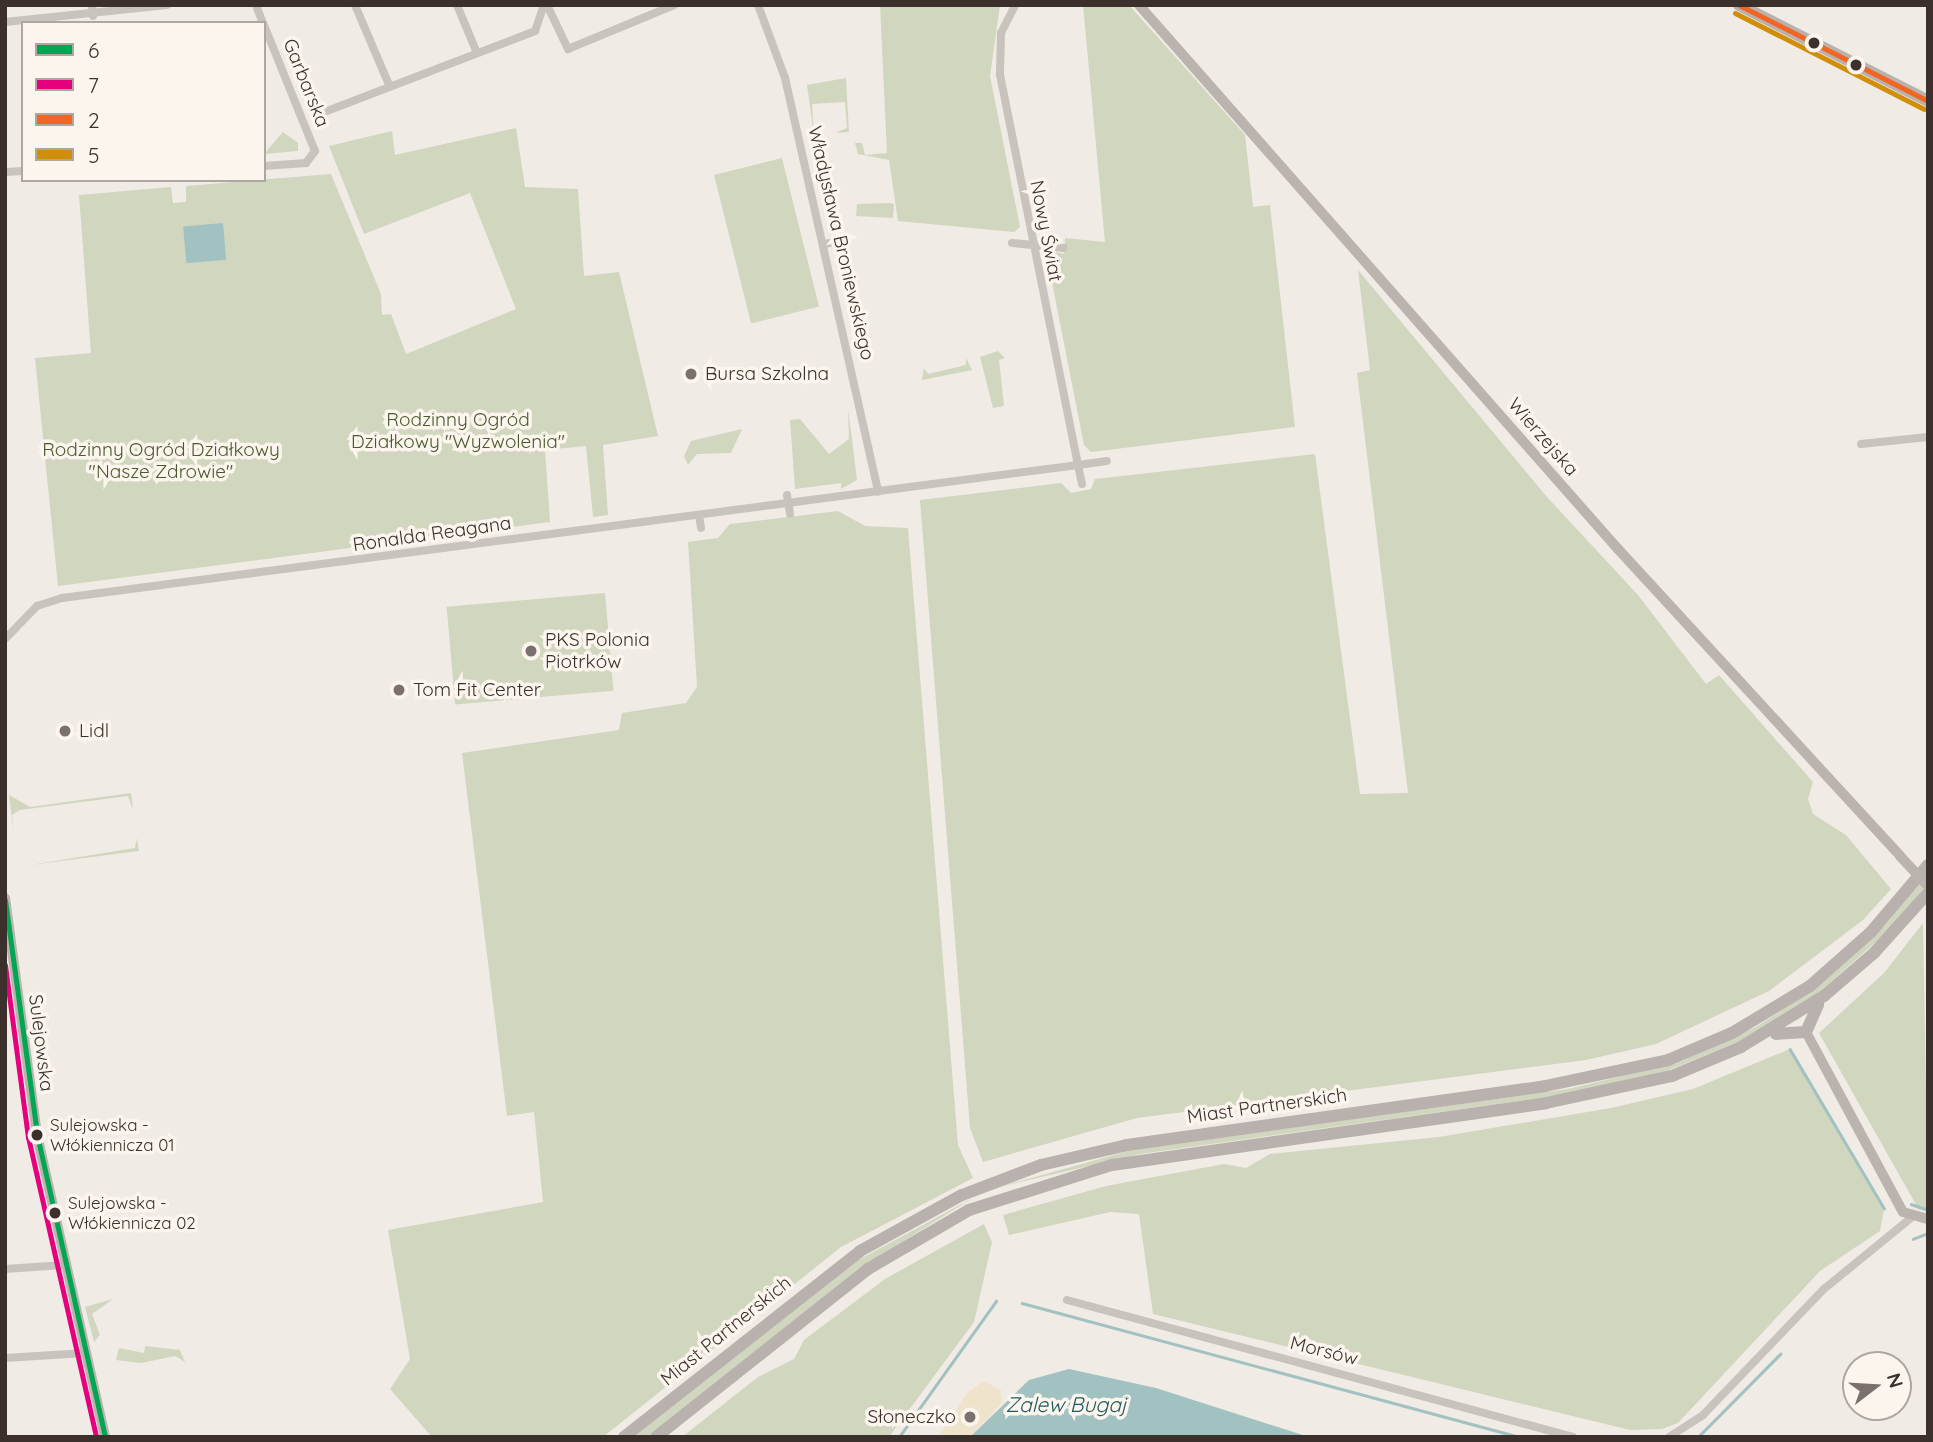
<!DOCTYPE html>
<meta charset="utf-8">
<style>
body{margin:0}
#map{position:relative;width:1933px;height:1442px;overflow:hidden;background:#f0ebe5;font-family:Quicksand,sans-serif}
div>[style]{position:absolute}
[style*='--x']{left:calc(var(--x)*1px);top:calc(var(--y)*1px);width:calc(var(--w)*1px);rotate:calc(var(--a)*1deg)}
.green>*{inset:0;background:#d1d6bf;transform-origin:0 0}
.sand>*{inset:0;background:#efe3cc}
.water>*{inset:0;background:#a1c2c1;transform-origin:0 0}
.stream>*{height:2.5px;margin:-1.25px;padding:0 1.25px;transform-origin:1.25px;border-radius:1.25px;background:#a1c2c1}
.street>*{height:8px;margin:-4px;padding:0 4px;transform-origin:4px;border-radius:4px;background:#c9c3be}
.secondary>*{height:10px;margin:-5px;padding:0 5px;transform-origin:5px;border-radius:5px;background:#bab3ae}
.primary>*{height:12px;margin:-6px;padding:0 6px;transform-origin:6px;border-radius:6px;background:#b8b1ad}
.secondary-bridge>*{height:10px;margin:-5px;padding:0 5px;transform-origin:5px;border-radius:5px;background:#bab3ae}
.bus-1>*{height:5px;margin:-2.5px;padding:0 2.5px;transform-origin:2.5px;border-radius:2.5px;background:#00a651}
.bus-2>*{height:5px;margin:-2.5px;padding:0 2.5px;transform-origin:2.5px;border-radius:2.5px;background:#e5007d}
.bus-3>*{height:5px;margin:-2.5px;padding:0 2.5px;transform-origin:2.5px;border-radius:2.5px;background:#f26522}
.bus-4>*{height:5px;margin:-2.5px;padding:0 2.5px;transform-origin:2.5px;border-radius:2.5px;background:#d18e09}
.dots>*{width:19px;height:19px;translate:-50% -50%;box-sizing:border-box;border:4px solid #fbf5ee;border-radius:50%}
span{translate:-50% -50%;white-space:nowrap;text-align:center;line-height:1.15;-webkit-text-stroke:7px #fbf5ee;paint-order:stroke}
.bus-label{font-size:17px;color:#3b302b}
.left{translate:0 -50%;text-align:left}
.street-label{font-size:19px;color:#3b302b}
.poi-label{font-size:19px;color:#3b302b}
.right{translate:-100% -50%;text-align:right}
.park-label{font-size:19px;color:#4a5a2e}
.water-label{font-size:21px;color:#1f5a5e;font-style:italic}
.frame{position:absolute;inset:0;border:7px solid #3b302b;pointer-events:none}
.legend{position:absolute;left:21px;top:21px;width:245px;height:161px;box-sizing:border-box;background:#fbf5ee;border:2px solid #aea6a0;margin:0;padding:9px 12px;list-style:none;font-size:21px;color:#3b302b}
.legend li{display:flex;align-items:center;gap:14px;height:35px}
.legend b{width:35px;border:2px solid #aea6a0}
.north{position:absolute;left:1842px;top:1351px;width:70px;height:70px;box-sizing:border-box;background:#fbf5ee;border:2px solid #aea6a0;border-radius:50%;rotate:73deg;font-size:19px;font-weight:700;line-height:28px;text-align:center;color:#3b302b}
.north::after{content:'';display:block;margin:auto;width:24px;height:32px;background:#7a716c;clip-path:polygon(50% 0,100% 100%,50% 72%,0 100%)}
</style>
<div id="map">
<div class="green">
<i style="clip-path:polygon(880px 5px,1000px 5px,990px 76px,1020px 227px,1014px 232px,898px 221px,889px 160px,858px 154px,855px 143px,862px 143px,865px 155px,887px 153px)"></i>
<i style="clip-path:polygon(1083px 5px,1129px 5px,1245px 135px,1253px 207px,1270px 205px,1295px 427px,1091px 452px,1084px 445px,1048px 262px,1051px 251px,1064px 254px,1065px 238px,1105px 242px)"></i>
<i style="clip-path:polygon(846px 78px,849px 132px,835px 133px,847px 128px,845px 102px,812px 104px,814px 136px,807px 85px)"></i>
<i style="clip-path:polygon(516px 128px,525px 187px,578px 189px,584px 276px,619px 272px,658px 436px,603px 445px,608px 515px,593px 517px,586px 446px,545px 450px,550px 522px,58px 586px,35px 358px,91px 353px,79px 195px,171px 187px,173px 203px,186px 202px,186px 186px,331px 174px,381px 294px,382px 315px,391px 314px,406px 354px,516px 309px,470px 193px,364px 234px,329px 146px,392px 131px,395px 155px)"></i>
<i style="clip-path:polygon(283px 132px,298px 143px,298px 151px,264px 154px)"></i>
<i style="left:782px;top:158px;width:153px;height:70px;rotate:76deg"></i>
<i style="clip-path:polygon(889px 203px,894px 204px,893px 218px,856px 216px,857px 204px)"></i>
<i style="clip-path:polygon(1358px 270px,1547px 497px,1638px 595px,1706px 684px,1719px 675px,1813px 782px,1808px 799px,1813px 814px,1846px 835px,1891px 889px,1863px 920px,1769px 991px,1656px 1044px,1586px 1060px,1137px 1118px,983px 1162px,970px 1128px,920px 500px,1061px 483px,1071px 493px,1091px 489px,1095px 479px,1315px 454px,1360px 794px,1408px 793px,1357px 373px,1370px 370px)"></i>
<i style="clip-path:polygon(998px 351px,1005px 358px,999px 360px,1004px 406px,993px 408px,980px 357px)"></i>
<i style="clip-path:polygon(966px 358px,972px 370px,922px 380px,924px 368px,928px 374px,966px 365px)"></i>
<i style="clip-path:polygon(848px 408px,857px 480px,841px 489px,841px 483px,795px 489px,790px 420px,800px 419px,829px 454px,849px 439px)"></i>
<i style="clip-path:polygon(742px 429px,731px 453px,697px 454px,688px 465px,684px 456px,691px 441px)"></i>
<i style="clip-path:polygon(838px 511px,865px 526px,908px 528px,958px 1145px,973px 1178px,841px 1247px,603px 1437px,432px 1437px,390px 1389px,410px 1359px,388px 1230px,543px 1202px,534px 1112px,507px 1116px,462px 753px,619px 730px,622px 713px,686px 703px,697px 687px,688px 542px,718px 538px,730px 524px)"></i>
<i style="left:605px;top:593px;width:98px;height:159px;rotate:85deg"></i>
<i style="clip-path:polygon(131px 793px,133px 810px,128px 796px,20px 810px,12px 815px,14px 836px,9px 795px,30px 807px)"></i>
<i style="clip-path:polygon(137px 838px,139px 851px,30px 865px,135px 848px)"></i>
<i style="clip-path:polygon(1928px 874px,1928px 883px,1887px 932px,1815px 996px,1747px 1038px,1662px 1073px,1568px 1094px,1140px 1154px,995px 1188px,1132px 1150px,1568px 1089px,1677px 1063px,1756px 1027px,1811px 991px,1886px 924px)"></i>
<i style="clip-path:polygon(1923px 923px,1928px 1208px,1919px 1210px,1819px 1033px,1884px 973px)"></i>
<i style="clip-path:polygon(1790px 1049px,1884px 1208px,1880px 1231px,1820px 1271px,1678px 1423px,1662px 1429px,1630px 1430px,1153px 1314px,1139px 1214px,1110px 1212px,1009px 1235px,1003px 1215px,1106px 1186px,1224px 1164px,1246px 1168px,1270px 1154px,1439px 1137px,1611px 1108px,1693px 1089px)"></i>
<i style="clip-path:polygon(976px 1196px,857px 1270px,647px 1437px,634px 1437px,853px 1263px)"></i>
<i style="clip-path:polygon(984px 1224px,992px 1242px,974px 1322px,889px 1437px,682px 1437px,758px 1377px,794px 1359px,804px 1340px,885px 1279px)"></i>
<i style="clip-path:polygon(113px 1299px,92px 1314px,100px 1335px,94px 1342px,85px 1307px)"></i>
<i style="clip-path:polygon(145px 1346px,180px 1350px,185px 1362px,175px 1356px,141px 1363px,116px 1360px,119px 1348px,144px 1353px)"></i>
</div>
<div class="sand">
<i style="clip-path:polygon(984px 1381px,1001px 1390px,1001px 1404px,970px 1437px,938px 1437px,968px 1392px)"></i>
</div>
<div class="water">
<i style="left:223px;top:223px;width:37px;height:40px;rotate:85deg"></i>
<i style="clip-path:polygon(1069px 1369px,1156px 1388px,1309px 1437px,970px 1437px,1029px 1380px)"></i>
</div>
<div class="stream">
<i style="--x:1790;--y:1049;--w:185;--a:59.4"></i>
<i style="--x:1911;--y:1204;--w:18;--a:19"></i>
<i style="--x:1913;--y:1239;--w:16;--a:-22"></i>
<i style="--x:1022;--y:1303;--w:516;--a:15.06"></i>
<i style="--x:899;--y:1437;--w:167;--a:-54.5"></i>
<i style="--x:1698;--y:1437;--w:117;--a:-45.3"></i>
</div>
<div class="street">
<i style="--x:92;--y:5;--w:11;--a:85"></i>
<i style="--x:256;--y:5;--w:19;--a:69"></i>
<i style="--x:355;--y:5;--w:89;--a:66.9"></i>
<i style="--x:457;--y:5;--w:52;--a:67.4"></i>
<i style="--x:547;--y:5;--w:49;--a:64.5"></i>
<i style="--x:568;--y:49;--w:115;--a:-22.5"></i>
<i style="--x:758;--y:5;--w:78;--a:69.7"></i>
<i style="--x:785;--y:78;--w:424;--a:77.3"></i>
<i style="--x:5;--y:22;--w:163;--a:-6"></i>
<i style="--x:264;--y:25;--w:136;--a:68"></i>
<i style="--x:315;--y:151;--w:15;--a:127"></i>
<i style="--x:306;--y:163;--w:42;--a:175.9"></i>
<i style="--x:327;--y:111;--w:223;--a:-21"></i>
<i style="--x:535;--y:31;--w:28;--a:-71"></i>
<i style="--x:5;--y:172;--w:18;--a:-3"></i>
<i style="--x:1012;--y:243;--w:52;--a:5.5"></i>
<i style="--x:825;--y:244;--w:20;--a:-11"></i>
<i style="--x:1861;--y:444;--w:67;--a:-6"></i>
<i style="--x:1082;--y:484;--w:19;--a:-102"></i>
<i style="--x:1078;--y:465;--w:29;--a:-8"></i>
<i style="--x:787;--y:495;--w:19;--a:81"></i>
<i style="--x:699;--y:515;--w:13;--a:81"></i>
<i style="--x:5;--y:639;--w:46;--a:-45.9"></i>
<i style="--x:37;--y:606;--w:26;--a:-18"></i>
<i style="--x:62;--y:598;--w:1025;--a:-7.46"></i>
<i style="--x:1078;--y:465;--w:398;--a:-101.3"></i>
<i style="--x:1000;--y:75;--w:42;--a:-88.6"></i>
<i style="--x:1001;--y:33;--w:31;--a:-63"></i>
<i style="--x:5;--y:1269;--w:59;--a:-3.9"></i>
<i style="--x:1067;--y:1300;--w:524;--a:15.15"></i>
<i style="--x:5;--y:1358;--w:80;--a:-3.6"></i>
<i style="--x:1669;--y:1437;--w:40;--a:-32.9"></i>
<i style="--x:1703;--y:1415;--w:175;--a:-46.2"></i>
<i style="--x:1824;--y:1289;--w:112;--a:-39.2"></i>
</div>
<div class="secondary">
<i style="--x:1139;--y:5;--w:725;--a:48.64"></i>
<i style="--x:1618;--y:549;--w:417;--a:47.4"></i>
<i style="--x:5;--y:898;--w:239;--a:82.3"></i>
<i style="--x:37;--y:1135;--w:310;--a:77.3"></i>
<i style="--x:1806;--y:1032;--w:204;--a:61.7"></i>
<i style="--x:1903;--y:1212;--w:26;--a:16"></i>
</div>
<div class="primary">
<i style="--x:1739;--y:5;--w:212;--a:26.9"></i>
<i style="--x:1776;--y:1034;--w:30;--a:-4"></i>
<i style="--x:1806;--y:1032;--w:30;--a:-66"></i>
<i style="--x:624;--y:1437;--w:300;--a:-38.2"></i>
<i style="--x:860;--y:1251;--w:116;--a:-28.8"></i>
<i style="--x:962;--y:1195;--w:85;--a:-20.8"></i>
<i style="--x:1041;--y:1165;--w:88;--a:-13.1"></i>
<i style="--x:1127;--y:1145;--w:422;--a:-8"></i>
<i style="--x:1545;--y:1086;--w:126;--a:-11.9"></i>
<i style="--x:1668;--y:1060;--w:69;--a:-22.9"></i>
<i style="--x:1732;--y:1033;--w:91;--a:-31.1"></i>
<i style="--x:1810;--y:986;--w:81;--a:-41.5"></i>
<i style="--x:1871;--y:932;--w:88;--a:-49.6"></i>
<i style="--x:656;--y:1437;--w:270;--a:-38.4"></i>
<i style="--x:868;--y:1269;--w:117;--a:-30.3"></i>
<i style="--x:969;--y:1210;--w:150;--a:-17.5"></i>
<i style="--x:1112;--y:1165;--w:438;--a:-8.1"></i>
<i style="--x:1546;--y:1103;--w:129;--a:-12.1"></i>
<i style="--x:1672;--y:1076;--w:75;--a:-22.8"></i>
<i style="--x:1741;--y:1047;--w:97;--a:-31.6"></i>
<i style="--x:1824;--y:996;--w:66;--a:-40.7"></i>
<i style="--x:1874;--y:953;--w:81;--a:-48"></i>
</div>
<div class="secondary-bridge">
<i style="--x:1900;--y:856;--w:41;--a:47"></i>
</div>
<div class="bus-1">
<i style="--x:5;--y:900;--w:237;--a:82.2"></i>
<i style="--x:37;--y:1135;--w:310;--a:77.3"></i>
</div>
<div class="bus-2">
<i style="--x:5;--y:965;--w:174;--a:82.4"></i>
<i style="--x:28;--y:1137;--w:308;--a:77.2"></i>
</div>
<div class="bus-3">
<i style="--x:1739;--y:5;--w:212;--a:26.9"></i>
</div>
<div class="bus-4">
<i style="--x:1735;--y:13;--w:212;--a:26.9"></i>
</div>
<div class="dots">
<i style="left:1814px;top:43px;background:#3b302b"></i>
<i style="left:1856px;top:65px;background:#3b302b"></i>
<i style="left:691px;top:374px;background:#7a716c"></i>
<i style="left:531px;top:651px;background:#7a716c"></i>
<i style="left:399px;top:690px;background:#7a716c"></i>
<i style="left:65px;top:731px;background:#7a716c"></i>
<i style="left:37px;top:1135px;background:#3b302b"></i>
<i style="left:55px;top:1213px;background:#3b302b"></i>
<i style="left:970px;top:1417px;background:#7a716c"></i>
</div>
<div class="bus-label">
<span class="left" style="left:50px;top:1135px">Sulejowska -<br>Włókiennicza 01</span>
<span class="left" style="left:68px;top:1213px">Sulejowska -<br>Włókiennicza 02</span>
</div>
<div class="street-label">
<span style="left:306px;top:83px;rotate:68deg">Garbarska</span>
<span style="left:1046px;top:231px;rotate:79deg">Nowy Świat</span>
<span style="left:841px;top:243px;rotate:77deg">Władysława Broniewskiego</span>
<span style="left:1543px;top:437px;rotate:49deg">Wierzejska</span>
<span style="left:432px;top:534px;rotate:-8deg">Ronalda Reagana</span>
<span style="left:41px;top:1043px;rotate:83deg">Sulejowska</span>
<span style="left:1267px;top:1106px;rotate:-8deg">Miast Partnerskich</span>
<span style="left:726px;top:1331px;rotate:-39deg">Miast Partnerskich</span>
<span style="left:1324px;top:1351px;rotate:14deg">Morsów</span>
</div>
<div class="poi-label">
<span class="left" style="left:705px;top:374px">Bursa Szkolna</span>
<span class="left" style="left:545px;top:651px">PKS Polonia<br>Piotrków</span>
<span class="left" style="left:413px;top:690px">Tom Fit Center</span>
<span class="left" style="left:79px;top:731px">Lidl</span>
<span class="right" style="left:956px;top:1417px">Słoneczko</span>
</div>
<div class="park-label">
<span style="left:458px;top:431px">Rodzinny Ogród<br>Działkowy "Wyzwolenia"</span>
<span style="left:161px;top:461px">Rodzinny Ogród Działkowy<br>"Nasze Zdrowie"</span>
</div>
<div class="water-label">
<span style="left:1066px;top:1404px">Zalew Bugaj</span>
</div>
<div class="frame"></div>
<ul class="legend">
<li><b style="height:9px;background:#00a651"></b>6</li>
<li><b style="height:9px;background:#e5007d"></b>7</li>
<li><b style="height:9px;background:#f26522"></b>2</li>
<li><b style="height:9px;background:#d18e09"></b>5</li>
</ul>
<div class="north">N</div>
</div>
